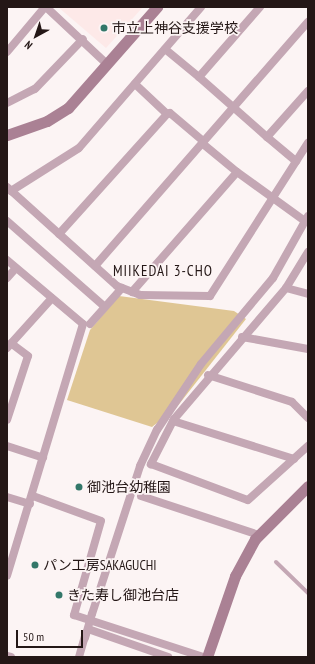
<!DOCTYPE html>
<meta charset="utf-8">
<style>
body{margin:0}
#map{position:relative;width:315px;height:664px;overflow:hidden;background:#fcf4f4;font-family:"PT Sans Narrow","Noto Sans JP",sans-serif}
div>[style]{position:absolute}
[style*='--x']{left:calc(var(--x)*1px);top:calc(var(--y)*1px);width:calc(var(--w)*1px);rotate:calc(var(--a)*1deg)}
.built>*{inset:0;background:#fde9e8}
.green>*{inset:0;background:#dfc694}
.lane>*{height:4px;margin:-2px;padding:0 2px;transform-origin:2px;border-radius:2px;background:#c4a7b4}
.street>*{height:8px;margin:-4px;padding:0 4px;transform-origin:4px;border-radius:4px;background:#c4a7b4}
.secondary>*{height:11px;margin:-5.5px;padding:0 5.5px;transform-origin:5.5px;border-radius:5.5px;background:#aa8194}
.street-bridge>*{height:8px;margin:-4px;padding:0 4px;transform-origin:4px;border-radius:4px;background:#c4a7b4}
.dots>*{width:11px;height:11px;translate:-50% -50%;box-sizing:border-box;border:2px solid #fcf4f4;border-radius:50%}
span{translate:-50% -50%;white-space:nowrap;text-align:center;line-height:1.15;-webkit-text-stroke:3.5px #fcf4f4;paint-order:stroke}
.poi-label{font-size:14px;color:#241716}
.left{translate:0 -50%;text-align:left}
.neighbourhood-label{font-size:15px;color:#241716;letter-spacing:1px}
.frame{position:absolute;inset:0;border:8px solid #241716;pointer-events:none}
.north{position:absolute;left:16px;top:16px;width:40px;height:40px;-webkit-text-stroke:3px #fcf4f4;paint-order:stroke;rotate:220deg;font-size:11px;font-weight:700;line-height:16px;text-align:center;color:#241716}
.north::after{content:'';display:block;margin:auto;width:14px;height:18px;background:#241716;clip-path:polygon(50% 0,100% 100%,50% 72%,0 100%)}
.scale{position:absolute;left:16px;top:630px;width:67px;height:18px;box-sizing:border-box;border:2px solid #241716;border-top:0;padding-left:5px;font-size:12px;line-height:14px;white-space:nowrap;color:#241716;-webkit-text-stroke:3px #fcf4f4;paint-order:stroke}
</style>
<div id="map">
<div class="built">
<i style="clip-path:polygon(58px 7px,143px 7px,106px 48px)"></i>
</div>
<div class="green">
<i style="clip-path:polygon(119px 296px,234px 311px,246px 319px,176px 408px,152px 427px,67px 400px,90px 330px)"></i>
</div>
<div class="lane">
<i style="--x:276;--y:562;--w:45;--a:44.1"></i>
</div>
<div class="street">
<i style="--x:46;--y:7;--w:83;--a:43.1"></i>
<i style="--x:165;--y:49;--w:44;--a:39.5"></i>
<i style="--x:199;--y:77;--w:93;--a:-48.9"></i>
<i style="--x:7;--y:52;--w:59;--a:-49.8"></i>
<i style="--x:199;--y:77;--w:91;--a:41.4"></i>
<i style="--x:267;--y:137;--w:62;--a:-48.3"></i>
<i style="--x:7;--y:103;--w:31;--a:-27"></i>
<i style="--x:35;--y:89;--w:69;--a:-46.2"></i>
<i style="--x:167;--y:114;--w:3;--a:-18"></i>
<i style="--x:170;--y:113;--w:43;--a:40.3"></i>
<i style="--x:267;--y:137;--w:38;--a:40"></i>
<i style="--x:237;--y:172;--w:84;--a:35.8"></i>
<i style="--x:7;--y:187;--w:148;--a:42"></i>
<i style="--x:117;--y:286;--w:25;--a:21"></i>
<i style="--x:140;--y:295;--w:70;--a:0.8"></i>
<i style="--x:210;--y:296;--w:182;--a:-57.4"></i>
<i style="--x:11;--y:191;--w:80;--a:-32.3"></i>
<i style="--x:79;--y:148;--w:186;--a:-49.1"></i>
<i style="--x:7;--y:221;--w:130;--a:41.3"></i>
<i style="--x:59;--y:234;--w:161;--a:-48"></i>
<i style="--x:167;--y:114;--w:44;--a:-136.8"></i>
<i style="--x:308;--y:252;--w:42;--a:121.4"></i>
<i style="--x:286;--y:288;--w:172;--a:130.5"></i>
<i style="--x:174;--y:419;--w:51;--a:117.1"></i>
<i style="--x:151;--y:464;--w:103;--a:20.4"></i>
<i style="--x:248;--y:500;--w:81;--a:-42"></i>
<i style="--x:7;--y:260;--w:99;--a:40.1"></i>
<i style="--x:83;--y:324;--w:263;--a:106.8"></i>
<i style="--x:95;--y:266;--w:324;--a:-48.9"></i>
<i style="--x:7;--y:278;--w:13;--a:-48"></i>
<i style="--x:286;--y:288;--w:23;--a:15"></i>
<i style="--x:132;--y:292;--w:159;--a:-48.8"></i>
<i style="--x:237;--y:172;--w:45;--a:-140.4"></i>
<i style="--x:90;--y:324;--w:48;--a:-48.4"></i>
<i style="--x:242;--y:337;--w:67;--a:10.3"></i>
<i style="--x:7;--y:348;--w:67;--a:-48"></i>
<i style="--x:208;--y:375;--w:88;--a:17.8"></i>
<i style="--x:292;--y:402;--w:23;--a:45"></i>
<i style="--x:7;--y:420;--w:67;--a:-71.8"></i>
<i style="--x:28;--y:356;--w:21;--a:-143"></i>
<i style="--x:173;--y:421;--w:127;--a:17.4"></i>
<i style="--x:7;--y:446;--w:38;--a:18"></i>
<i style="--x:33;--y:496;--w:72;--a:20.2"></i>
<i style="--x:101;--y:521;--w:98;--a:106"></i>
<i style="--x:74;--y:615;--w:136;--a:18"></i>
<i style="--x:141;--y:496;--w:124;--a:18.3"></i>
<i style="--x:7;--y:497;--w:24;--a:17"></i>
<i style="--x:92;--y:614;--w:156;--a:-72"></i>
<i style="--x:140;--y:466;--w:40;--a:-65"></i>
<i style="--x:157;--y:430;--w:79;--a:-56.3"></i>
<i style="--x:201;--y:364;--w:112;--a:-50.1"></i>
<i style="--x:273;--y:278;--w:71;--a:-60.6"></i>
<i style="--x:88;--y:629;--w:85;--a:19.3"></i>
<i style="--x:7;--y:656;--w:4;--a:14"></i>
<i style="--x:79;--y:657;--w:25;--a:-74"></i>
</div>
<div class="secondary">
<i style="--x:7;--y:135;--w:42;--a:-19.3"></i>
<i style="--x:47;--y:121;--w:25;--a:-32"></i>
<i style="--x:68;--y:108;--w:135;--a:-48.6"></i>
<i style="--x:207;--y:657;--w:86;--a:-70.9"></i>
<i style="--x:235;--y:576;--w:42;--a:-61.6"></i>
<i style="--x:255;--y:539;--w:75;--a:-45"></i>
</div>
<div class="street-bridge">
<i style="--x:85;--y:638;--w:25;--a:-74"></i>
</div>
<div class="dots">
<i style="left:104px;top:28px;background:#337769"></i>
<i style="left:79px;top:487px;background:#337769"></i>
<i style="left:35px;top:565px;background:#337769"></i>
<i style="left:59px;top:595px;background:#337769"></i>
</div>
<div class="poi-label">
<span class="left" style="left:112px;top:28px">市立上神谷支援学校</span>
<span class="left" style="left:87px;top:487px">御池台幼稚園</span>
<span class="left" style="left:43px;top:565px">パン工房SAKAGUCHI</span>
<span class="left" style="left:67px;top:595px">きた寿し御池台店</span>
</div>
<div class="neighbourhood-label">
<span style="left:163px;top:271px">MIIKEDAI 3-CHO</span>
</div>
<div class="frame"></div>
<div class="north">N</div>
<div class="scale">50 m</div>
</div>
